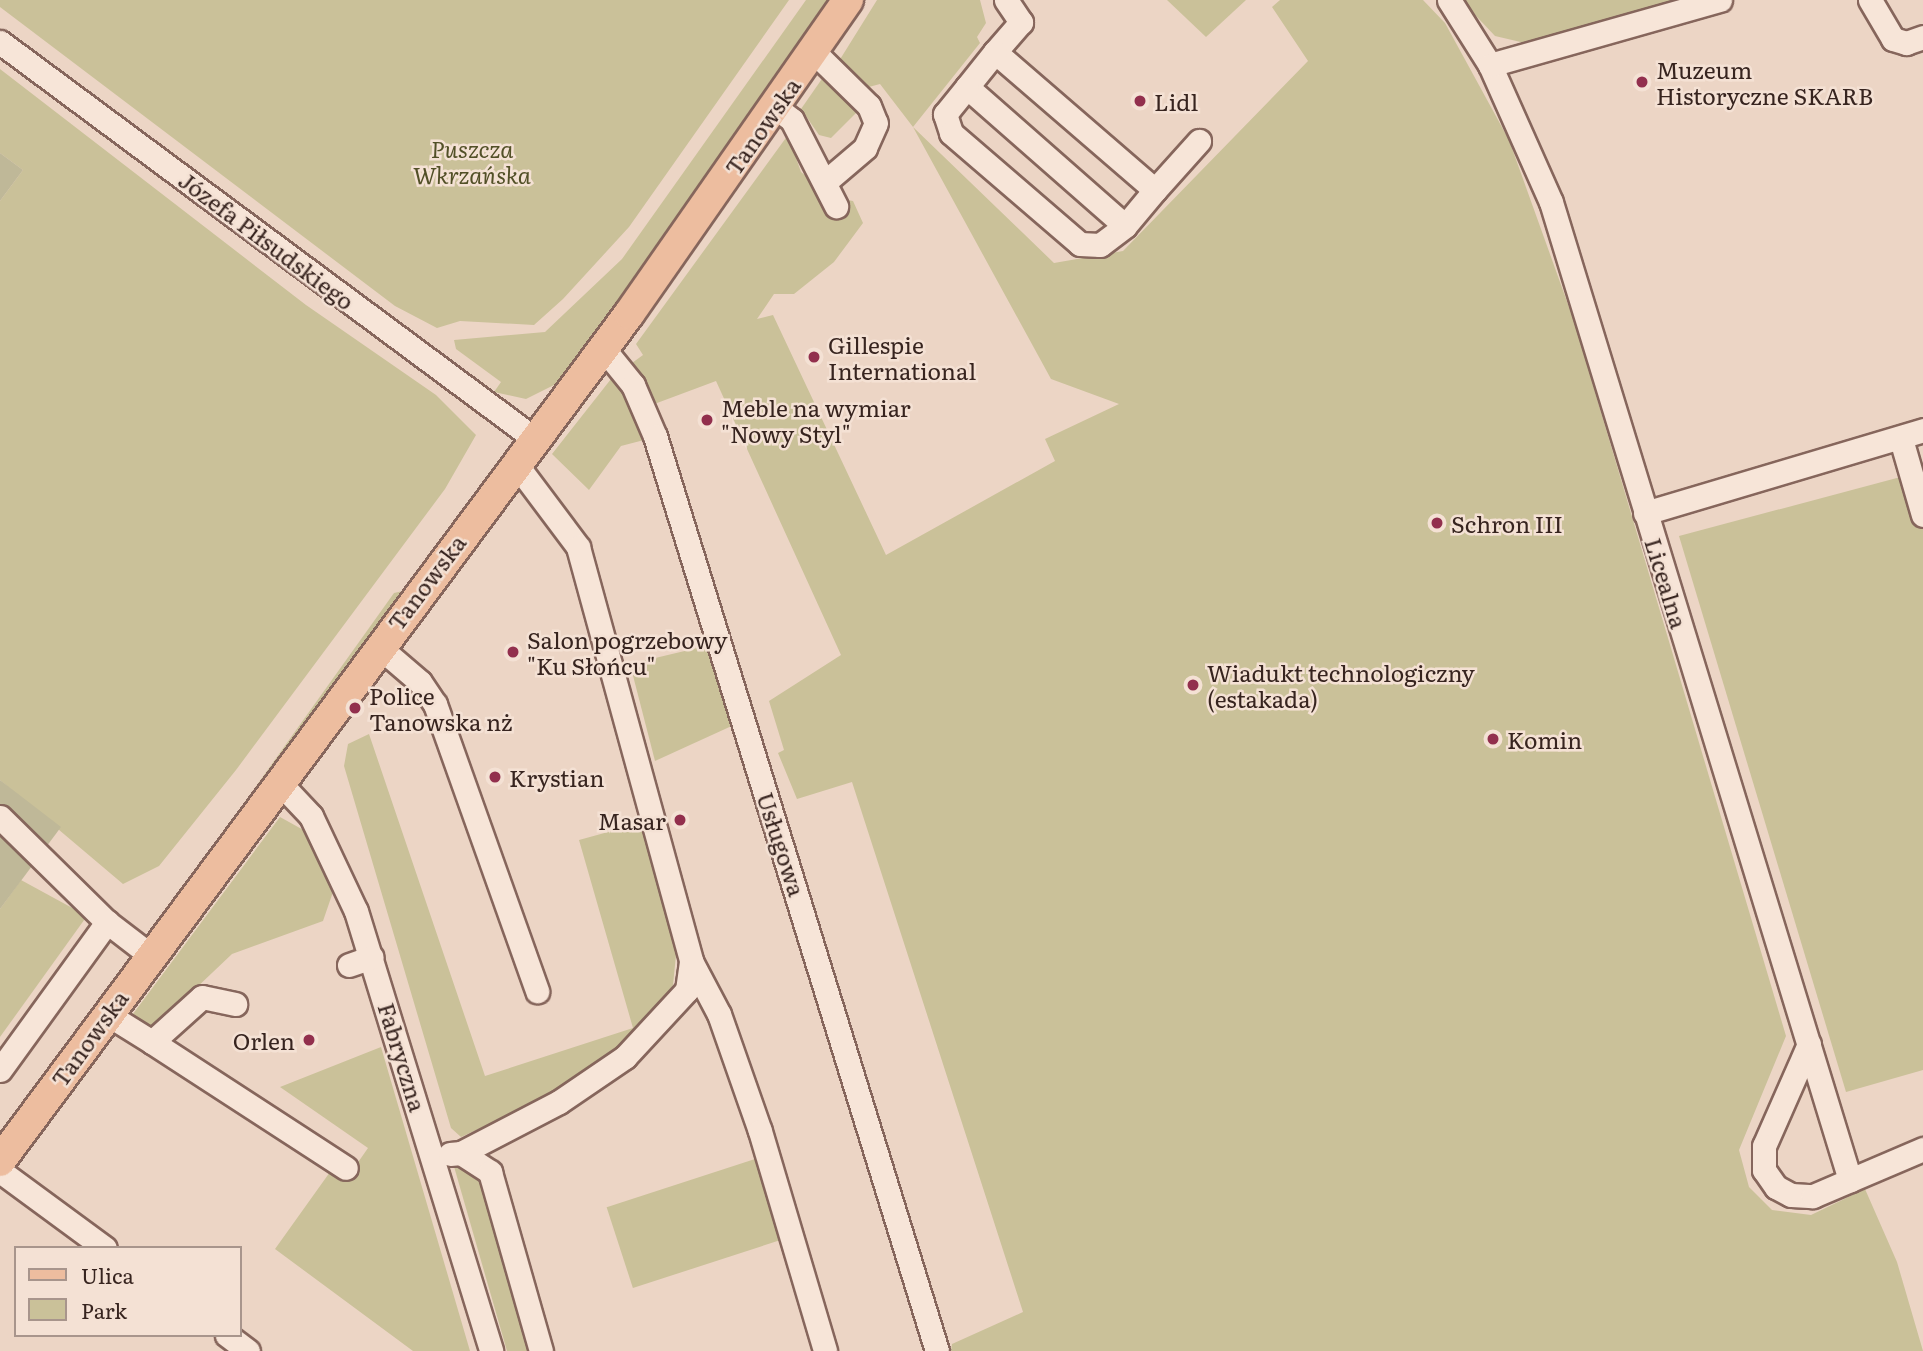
<!DOCTYPE html>
<meta charset="utf-8">
<style>
body{margin:0}
#map{position:relative;width:1923px;height:1351px;overflow:hidden;background:#ecd5c5;font-family:Literata,serif}
div>[style]{position:absolute}
[style*='--x']{left:calc(var(--x)*1px);top:calc(var(--y)*1px);width:calc(var(--w)*1px);rotate:calc(var(--a)*1deg)}
.green>*{inset:0;background:#cac199;transform-origin:0 0}
.cemetery>*{inset:0;background:#bfb898}
.roads{filter:drop-shadow(2px 0 #86665c) drop-shadow(-2px 0 #86665c) drop-shadow(0 2px #86665c) drop-shadow(0 -2px #86665c)}
.minor>*{height:23px;margin:-11.5px;padding:0 11.5px;transform-origin:11.5px;border-radius:11.5px;background:#f7e5d8}
.major>*{height:30px;margin:-15px;padding:0 15px;transform-origin:15px;border-radius:15px;background:#edbd9f}
.dots>*{width:19px;height:19px;translate:-50% -50%;box-sizing:border-box;border:4px solid #f4e1d4;border-radius:50%}
span{translate:-50% -50%;white-space:nowrap;text-align:center;line-height:1.15;-webkit-text-stroke:5px #f4e1d4;paint-order:stroke}
.poi-label{font-size:23px;color:#37241f}
.left{translate:0 -50%;text-align:left}
.right{translate:-100% -50%;text-align:right}
.street-label{font-size:23px;color:#37241f}
.park-label{font-size:23px;color:#525027;font-style:italic}
.legend{position:absolute;left:14px;top:1246px;width:228px;height:91px;box-sizing:border-box;background:#f4e1d4;border:2px solid #a8958c;margin:0;padding:9px 12px;list-style:none;font-size:21px;color:#37241f}
.legend li{display:flex;align-items:center;gap:14px;height:35px}
.legend b{width:35px;border:2px solid #a8958c}
</style>
<div id="map">
<div class="green">
<i style="clip-path:polygon(0 0,789px 0,629px 227px,563px 299px,534px 325px,460px 321px,437px 328px,395px 306px,0 7px)"></i>
<i style="clip-path:polygon(806px 0,837px 0,564px 380px,526px 399px,494px 392px,501px 382px,456px 349px,454px 340px,545px 332px,622px 259px)"></i>
<i style="clip-path:polygon(877px 0,980px 0,986px 23px,977px 37px,980px 43px,913px 127px,1054px 263px,1123px 251px,1308px 61px,1272px 7px,1280px 0,1423px 0,1445px 23px,1509px 140px,1574px 321px,1786px 1036px,1739px 1150px,1749px 1187px,1772px 1210px,1811px 1215px,1865px 1189px,1897px 1262px,1923px 1351px,951px 1351px,952px 1344px,1023px 1312px,852px 782px,797px 799px,778px 753px,784px 750px,769px 701px,841px 655px,716px 381px,649px 406px,632px 363px,643px 355px,636px 344px,788px 135px,801px 172px,831px 197px,853px 201px,863px 223px,834px 262px,794px 294px,774px 294px,757px 319px,773px 315px,886px 555px,1055px 461px,1045px 439px,1119px 404px,1051px 379px,913px 127px,880px 84px,865px 88px,839px 61px)"></i>
<i style="clip-path:polygon(1167px 0,1246px 0,1206px 37px)"></i>
<i style="clip-path:polygon(1461px 0,1682px 0,1558px 42px,1525px 43px,1495px 36px)"></i>
<i style="clip-path:polygon(0 69px,306px 305px,436px 395px,476px 435px,445px 489px,236px 770px,159px 866px,123px 884px,0 780px,0 201px,23px 170px,0 153px)"></i>
<i style="clip-path:polygon(826px 73px,858px 111px,831px 138px,819px 135px,801px 109px)"></i>
<i style="clip-path:polygon(611px 379px,635px 407px,644px 440px,621px 446px,589px 490px,552px 454px)"></i>
<i style="clip-path:polygon(1923px 471px,1923px 1070px,1846px 1092px,1679px 536px)"></i>
<i style="clip-path:polygon(403px 591px,406px 594px,149px 936px,394px 593px)"></i>
<i style="clip-path:polygon(714px 644px,736px 724px,655px 761px,630px 664px)"></i>
<i style="clip-path:polygon(369px 734px,485px 1076px,633px 1028px,579px 840px,648px 821px,676px 955px,673px 985px,639px 1037px,557px 1093px,461px 1137px,451px 1128px,344px 766px,348px 744px)"></i>
<i style="clip-path:polygon(280px 817px,307px 832px,334px 889px,323px 921px,232px 954px,155px 1027px,130px 1018px)"></i>
<i style="clip-path:polygon(21px 880px,87px 916px,0 1037px,0 909px)"></i>
<i style="clip-path:polygon(381px 1047px,470px 1351px,413px 1351px,275px 1249px,330px 1172px,345px 1181px,368px 1148px,280px 1087px)"></i>
<i style="left:755px;top:1159px;width:85px;height:156px;rotate:72deg"></i>
<i style="clip-path:polygon(462px 1161px,481px 1173px,531px 1351px,507px 1351px,453px 1163px)"></i>
</div>
<div class="cemetery">
<i style="clip-path:polygon(0 153px,23px 170px,0 201px)"></i>
<i style="clip-path:polygon(0 780px,61px 827px,0 909px)"></i>
</div>
<div class="roads">
<div class="minor">
<i style="--x:1006;--y:0;--w:27;--a:56"></i>
<i style="--x:1021;--y:22;--w:40;--a:131"></i>
<i style="--x:995;--y:52;--w:211;--a:40.8"></i>
<i style="--x:1155;--y:190;--w:66;--a:-48.1"></i>
<i style="--x:1449;--y:0;--w:77;--a:57.8"></i>
<i style="--x:1490;--y:65;--w:150;--a:66"></i>
<i style="--x:1551;--y:202;--w:1023;--a:73"></i>
<i style="--x:1870;--y:0;--w:45;--a:59.5"></i>
<i style="--x:1893;--y:39;--w:14;--a:17"></i>
<i style="--x:1906;--y:43;--w:18;--a:-19"></i>
<i style="--x:0;--y:42;--w:666;--a:36.58"></i>
<i style="--x:813;--y:51;--w:78;--a:44.5"></i>
<i style="--x:869;--y:106;--w:18;--a:68"></i>
<i style="--x:876;--y:123;--w:27;--a:114"></i>
<i style="--x:865;--y:148;--w:52;--a:139.6"></i>
<i style="--x:995;--y:52;--w:45;--a:128.7"></i>
<i style="--x:967;--y:87;--w:210;--a:41.3"></i>
<i style="--x:1125;--y:226;--w:47;--a:-50.2"></i>
<i style="--x:1490;--y:65;--w:239;--a:-15.8"></i>
<i style="--x:967;--y:87;--w:35;--a:129"></i>
<i style="--x:945;--y:114;--w:20;--a:72"></i>
<i style="--x:951;--y:133;--w:170;--a:40.7"></i>
<i style="--x:1080;--y:244;--w:20;--a:3"></i>
<i style="--x:1100;--y:245;--w:31;--a:-37"></i>
<i style="--x:775;--y:107;--w:21;--a:37"></i>
<i style="--x:792;--y:120;--w:97;--a:62.9"></i>
<i style="--x:603;--y:348;--w:48;--a:51"></i>
<i style="--x:633;--y:385;--w:56;--a:66.7"></i>
<i style="--x:655;--y:436;--w:957;--a:72.87"></i>
<i style="--x:1901;--y:439;--w:79;--a:73.9"></i>
<i style="--x:516;--y:464;--w:104;--a:53.2"></i>
<i style="--x:578;--y:547;--w:429;--a:74.7"></i>
<i style="--x:691;--y:961;--w:60;--a:62.2"></i>
<i style="--x:719;--y:1014;--w:124;--a:70.7"></i>
<i style="--x:760;--y:1131;--w:229;--a:73.5"></i>
<i style="--x:1645;--y:513;--w:290;--a:-16.6"></i>
<i style="--x:378;--y:646;--w:55;--a:40.6"></i>
<i style="--x:420;--y:682;--w:27;--a:56"></i>
<i style="--x:435;--y:704;--w:305;--a:70.4"></i>
<i style="--x:278;--y:781;--w:48;--a:46.7"></i>
<i style="--x:311;--y:816;--w:105;--a:64.7"></i>
<i style="--x:356;--y:911;--w:460;--a:72.9"></i>
<i style="--x:0;--y:817;--w:150;--a:44.5"></i>
<i style="--x:107;--y:922;--w:54;--a:37.5"></i>
<i style="--x:349;--y:965;--w:24;--a:-19"></i>
<i style="--x:107;--y:1014;--w:53;--a:31.9"></i>
<i style="--x:152;--y:1042;--w:67;--a:-42"></i>
<i style="--x:202;--y:997;--w:34;--a:12"></i>
<i style="--x:152;--y:1042;--w:231;--a:33"></i>
<i style="--x:1809;--y:1044;--w:111;--a:113.8"></i>
<i style="--x:1764;--y:1146;--w:24;--a:90"></i>
<i style="--x:1764;--y:1170;--w:21;--a:55"></i>
<i style="--x:1776;--y:1187;--w:17;--a:28"></i>
<i style="--x:1791;--y:1195;--w:22;--a:3"></i>
<i style="--x:1813;--y:1196;--w:120;--a:-23.1"></i>
<i style="--x:0;--y:1070;--w:183;--a:-54.1"></i>
<i style="--x:461;--y:1153;--w:110;--a:-27.5"></i>
<i style="--x:559;--y:1102;--w:80;--a:-34.3"></i>
<i style="--x:625;--y:1057;--w:91;--a:-47.2"></i>
<i style="--x:687;--y:990;--w:29;--a:-82"></i>
<i style="--x:450;--y:1154;--w:11;--a:-5"></i>
<i style="--x:461;--y:1153;--w:35;--a:33"></i>
<i style="--x:490;--y:1172;--w:186;--a:74.1"></i>
<i style="--x:0;--y:1171;--w:130;--a:36.3"></i>
<i style="--x:227;--y:1335;--w:26;--a:37"></i>
</div>
<div class="major">
<i style="--x:0;--y:1161;--w:1055;--a:-53.4"></i>
<i style="--x:629;--y:314;--w:383;--a:-55.1"></i>
</div>
</div>
<div class="dots">
<i style="left:1642px;top:82px;background:#922f4d"></i>
<i style="left:1140px;top:101px;background:#922f4d"></i>
<i style="left:814px;top:357px;background:#922f4d"></i>
<i style="left:707px;top:420px;background:#922f4d"></i>
<i style="left:1437px;top:523px;background:#922f4d"></i>
<i style="left:513px;top:652px;background:#922f4d"></i>
<i style="left:1193px;top:685px;background:#922f4d"></i>
<i style="left:355px;top:708px;background:#922f4d"></i>
<i style="left:1493px;top:739px;background:#922f4d"></i>
<i style="left:495px;top:777px;background:#922f4d"></i>
<i style="left:680px;top:820px;background:#922f4d"></i>
<i style="left:309px;top:1040px;background:#922f4d"></i>
</div>
<div class="poi-label">
<span class="left" style="left:1656px;top:82px">Muzeum<br>Historyczne SKARB</span>
<span class="left" style="left:1154px;top:101px">Lidl</span>
<span class="left" style="left:828px;top:357px">Gillespie<br>International</span>
<span class="left" style="left:721px;top:420px">Meble na wymiar<br>"Nowy Styl"</span>
<span class="left" style="left:1451px;top:523px">Schron III</span>
<span class="left" style="left:527px;top:652px">Salon pogrzebowy<br>"Ku Słońcu"</span>
<span class="left" style="left:1207px;top:685px">Wiadukt technologiczny<br>(estakada)</span>
<span class="left" style="left:369px;top:708px">Police<br>Tanowska nż</span>
<span class="left" style="left:1507px;top:739px">Komin</span>
<span class="left" style="left:509px;top:777px">Krystian</span>
<span class="right" style="left:666px;top:820px">Masar</span>
<span class="right" style="left:295px;top:1040px">Orlen</span>
</div>
<div class="street-label">
<span style="left:762px;top:126px;rotate:-55deg">Tanowska</span>
<span style="left:267px;top:240px;rotate:37deg">Józefa Piłsudskiego</span>
<span style="left:426px;top:582px;rotate:-53deg">Tanowska</span>
<span style="left:1667px;top:583px;rotate:73deg">Licealna</span>
<span style="left:782px;top:844px;rotate:72deg">Usługowa</span>
<span style="left:89px;top:1038px;rotate:-54deg">Tanowska</span>
<span style="left:403px;top:1057px;rotate:73deg">Fabryczna</span>
</div>
<div class="park-label">
<span style="left:472px;top:161px">Puszcza<br>Wkrzańska</span>
</div>
<ul class="legend">
<li><b style="height:9px;background:#edbd9f"></b>Ulica</li>
<li><b style="height:19px;background:#cac199"></b>Park</li>
</ul>
</div>
